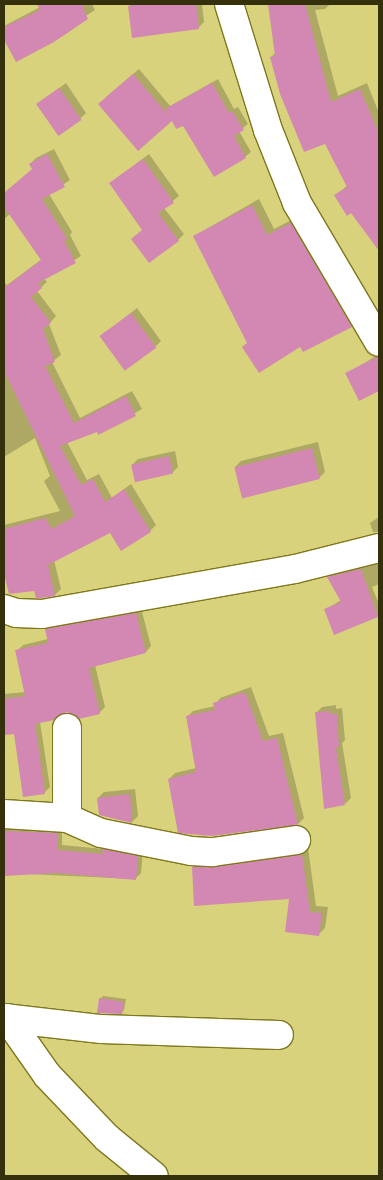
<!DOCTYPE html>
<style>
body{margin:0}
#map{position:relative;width:383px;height:1180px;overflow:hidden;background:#d9d27c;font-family:Arial,sans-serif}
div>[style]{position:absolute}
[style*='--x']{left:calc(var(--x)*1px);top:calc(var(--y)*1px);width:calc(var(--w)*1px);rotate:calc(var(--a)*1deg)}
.shadow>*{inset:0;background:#0003}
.building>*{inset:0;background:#d387b3;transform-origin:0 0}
.roads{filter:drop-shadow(1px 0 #7f771b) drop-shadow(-1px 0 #7f771b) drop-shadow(0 1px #7f771b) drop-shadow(0 -1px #7f771b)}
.minor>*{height:28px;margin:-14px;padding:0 14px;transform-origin:14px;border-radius:14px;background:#fff}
span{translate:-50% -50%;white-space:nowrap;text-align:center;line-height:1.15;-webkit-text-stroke:4.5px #e6df89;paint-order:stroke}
.frame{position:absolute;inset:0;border:5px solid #33300b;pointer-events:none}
</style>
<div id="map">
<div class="shadow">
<i style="clip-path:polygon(39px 4px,92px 4px,95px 10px,17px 60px,4px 37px,4px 26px,40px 7px)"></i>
<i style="clip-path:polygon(132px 4px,202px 4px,204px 22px,198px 28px,129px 6px)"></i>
<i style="clip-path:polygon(269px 4px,330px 4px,325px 9px,315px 10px,338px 96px,367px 83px,379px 113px,379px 239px,336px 195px,348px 185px,325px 142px,271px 57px,276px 52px)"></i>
<i style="clip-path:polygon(139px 69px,170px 106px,218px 79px,234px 109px,238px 107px,248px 124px,239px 131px,251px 152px,245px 157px,172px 119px,105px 98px)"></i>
<i style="clip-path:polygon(66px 83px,86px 113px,80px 119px,37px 104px)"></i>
<i style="clip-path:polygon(54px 149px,70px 180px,49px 194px,72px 232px,70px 235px,81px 256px,44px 278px,47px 282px,37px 291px,56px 316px,49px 324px,61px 355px,52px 362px,80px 418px,132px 391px,142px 409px,99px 434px,97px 430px,67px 442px,87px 480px,99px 474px,112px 498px,131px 484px,156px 525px,150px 531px,111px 531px,54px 560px,61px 589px,55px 595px,37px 597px,35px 590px,10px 593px,4px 569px,4px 525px,60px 511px,44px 481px,50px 476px,35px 438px,4px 457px,4px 346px,7px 345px,4px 339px,4px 282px,7px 285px,42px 259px,10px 214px,4px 219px,4px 193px,33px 169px,30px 164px,36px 158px)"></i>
<i style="clip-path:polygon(149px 154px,179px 196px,164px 208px,184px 234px,178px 240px,143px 229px,110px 183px)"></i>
<i style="clip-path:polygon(259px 199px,274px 229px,297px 217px,358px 319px,351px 326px,301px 345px,248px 342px,194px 236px)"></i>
<i style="clip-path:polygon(137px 308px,161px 341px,155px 347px,102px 336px)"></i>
<i style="clip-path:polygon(379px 354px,379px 390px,360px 400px,347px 374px)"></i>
<i style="clip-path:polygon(318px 442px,325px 472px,319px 478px,235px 467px,241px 461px)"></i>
<i style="clip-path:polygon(175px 451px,178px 467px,172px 473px,132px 465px,138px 459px)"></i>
<i style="clip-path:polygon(379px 517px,379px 532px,373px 532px,370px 523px)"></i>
<i style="clip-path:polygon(379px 561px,379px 584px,372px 587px,379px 604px,378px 616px,325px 610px,341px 600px,329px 577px,333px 573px)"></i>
<i style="clip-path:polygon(141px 608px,151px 646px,146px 652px,95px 665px,105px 707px,99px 713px,66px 711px,40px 722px,50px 787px,44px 793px,15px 733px,4px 734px,4px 694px,26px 692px,17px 651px,23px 645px,48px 639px,46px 630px,52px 624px)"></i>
<i style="clip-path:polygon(251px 687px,269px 736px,283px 733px,304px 818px,298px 824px,212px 835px,169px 779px,175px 773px,196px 768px,187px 717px,193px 711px,215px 706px,220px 698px)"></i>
<i style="clip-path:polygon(336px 705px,336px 709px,342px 708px,345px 740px,342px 743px,351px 798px,345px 804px,316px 713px,322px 707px)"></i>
<i style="clip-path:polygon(135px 789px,138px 816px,132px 822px,100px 814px,98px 798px,104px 792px)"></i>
<i style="clip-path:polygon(4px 826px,62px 828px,62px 845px,104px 849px,109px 844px,143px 851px,141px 873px,135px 879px,27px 874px,27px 856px,4px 856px)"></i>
<i style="clip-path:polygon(308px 848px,316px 906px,328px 907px,325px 928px,319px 934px,291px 897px,193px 867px,200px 861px,222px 862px)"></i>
<i style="clip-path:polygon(103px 996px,126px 999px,124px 1010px,121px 1013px,100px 999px)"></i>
</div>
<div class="building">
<i style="clip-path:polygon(37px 4px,82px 4px,88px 19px,54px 42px,16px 62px,4px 40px,4px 27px,40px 10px)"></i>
<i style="clip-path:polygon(142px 4px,196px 4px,199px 29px,132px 38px,128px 6px)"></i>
<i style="clip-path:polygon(268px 4px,305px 4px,331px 102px,360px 89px,379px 134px,379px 251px,351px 213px,347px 216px,334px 195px,347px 187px,325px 144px,304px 152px,280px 94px,270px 57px,275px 56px)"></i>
<i style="clip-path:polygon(133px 74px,168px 115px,165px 109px,212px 83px,229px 113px,232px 111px,244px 130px,234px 136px,246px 158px,214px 177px,183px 126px,176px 129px,172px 121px,138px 151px,98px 104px)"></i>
<i style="left:59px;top:88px;width:39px;height:28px;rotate:55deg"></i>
<i style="clip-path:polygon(47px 154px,65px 187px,42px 199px,67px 239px,64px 241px,76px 263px,38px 283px,42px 288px,31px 297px,51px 323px,43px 329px,55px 362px,45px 366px,74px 423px,126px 396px,136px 416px,98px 435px,97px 432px,60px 446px,81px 485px,93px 479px,105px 502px,124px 489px,151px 532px,121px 551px,110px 533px,48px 565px,55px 596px,41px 598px,36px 598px,34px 591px,9px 594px,4px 574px,4px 529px,45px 518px,52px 529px,75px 516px,4px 371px,4px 288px,41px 260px,4px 207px,4px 193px,32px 169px,29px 164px)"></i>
<i style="clip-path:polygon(143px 159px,174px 203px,158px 213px,179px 241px,149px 263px,131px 239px,142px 230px,109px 183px)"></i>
<i style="clip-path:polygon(252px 205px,267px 235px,291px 223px,352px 327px,303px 352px,300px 347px,259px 373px,242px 347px,247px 343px,193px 236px)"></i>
<i style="left:131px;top:313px;width:43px;height:39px;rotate:54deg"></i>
<i style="clip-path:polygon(377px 357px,379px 358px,379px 391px,359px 401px,345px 373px)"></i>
<i style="left:312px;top:448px;width:32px;height:80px;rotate:76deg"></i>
<i style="left:169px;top:456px;width:18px;height:39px;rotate:77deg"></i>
<i style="clip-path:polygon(361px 569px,378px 617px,334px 635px,324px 609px,341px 602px,327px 577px)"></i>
<i style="clip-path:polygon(136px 613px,146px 653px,89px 668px,100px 714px,79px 719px,67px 712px,54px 720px,35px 724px,45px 794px,23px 797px,14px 734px,4px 735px,4px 699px,25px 696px,15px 650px,48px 643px,45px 629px)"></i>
<i style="clip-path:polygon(245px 692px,263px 741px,277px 738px,298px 825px,212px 836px,178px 833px,168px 779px,196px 772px,186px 716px,215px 710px,213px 703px)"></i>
<i style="clip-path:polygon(330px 711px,330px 714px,337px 714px,339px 747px,336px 748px,345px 805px,324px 809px,315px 712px)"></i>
<i style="clip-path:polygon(130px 794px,132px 823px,99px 815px,97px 798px)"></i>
<i style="clip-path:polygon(4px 831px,57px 833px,57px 850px,103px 854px,102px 849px,138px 856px,136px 880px,57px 873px,4px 876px)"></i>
<i style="clip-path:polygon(302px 854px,310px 912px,322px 913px,319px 936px,285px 932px,289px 899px,194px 906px,192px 867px,215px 867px)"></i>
<i style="clip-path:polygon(99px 998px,124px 1002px,122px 1014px,97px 1013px)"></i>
</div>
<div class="roads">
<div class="minor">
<i style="--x:229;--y:4;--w:132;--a:72.8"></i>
<i style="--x:268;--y:130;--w:79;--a:68.3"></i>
<i style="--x:297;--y:203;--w:161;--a:59.5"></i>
<i style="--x:4;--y:609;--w:13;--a:18"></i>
<i style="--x:16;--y:613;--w:26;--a:2"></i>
<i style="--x:42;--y:614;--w:257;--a:-10.1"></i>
<i style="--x:295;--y:569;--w:87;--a:-14"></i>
<i style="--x:4;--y:814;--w:63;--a:3.6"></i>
<i style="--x:67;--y:818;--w:37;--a:24"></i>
<i style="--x:101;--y:833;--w:92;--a:11.3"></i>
<i style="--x:191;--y:851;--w:22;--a:3"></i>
<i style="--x:213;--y:852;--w:84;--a:-8.2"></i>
<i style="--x:67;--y:818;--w:90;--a:-90"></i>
<i style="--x:4;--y:1018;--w:98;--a:6.5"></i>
<i style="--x:101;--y:1029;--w:178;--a:1.9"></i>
<i style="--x:7;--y:1018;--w:70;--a:54.9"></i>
<i style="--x:47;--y:1075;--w:87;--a:46.4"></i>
<i style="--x:107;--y:1138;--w:60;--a:39"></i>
</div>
</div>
<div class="frame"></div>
</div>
